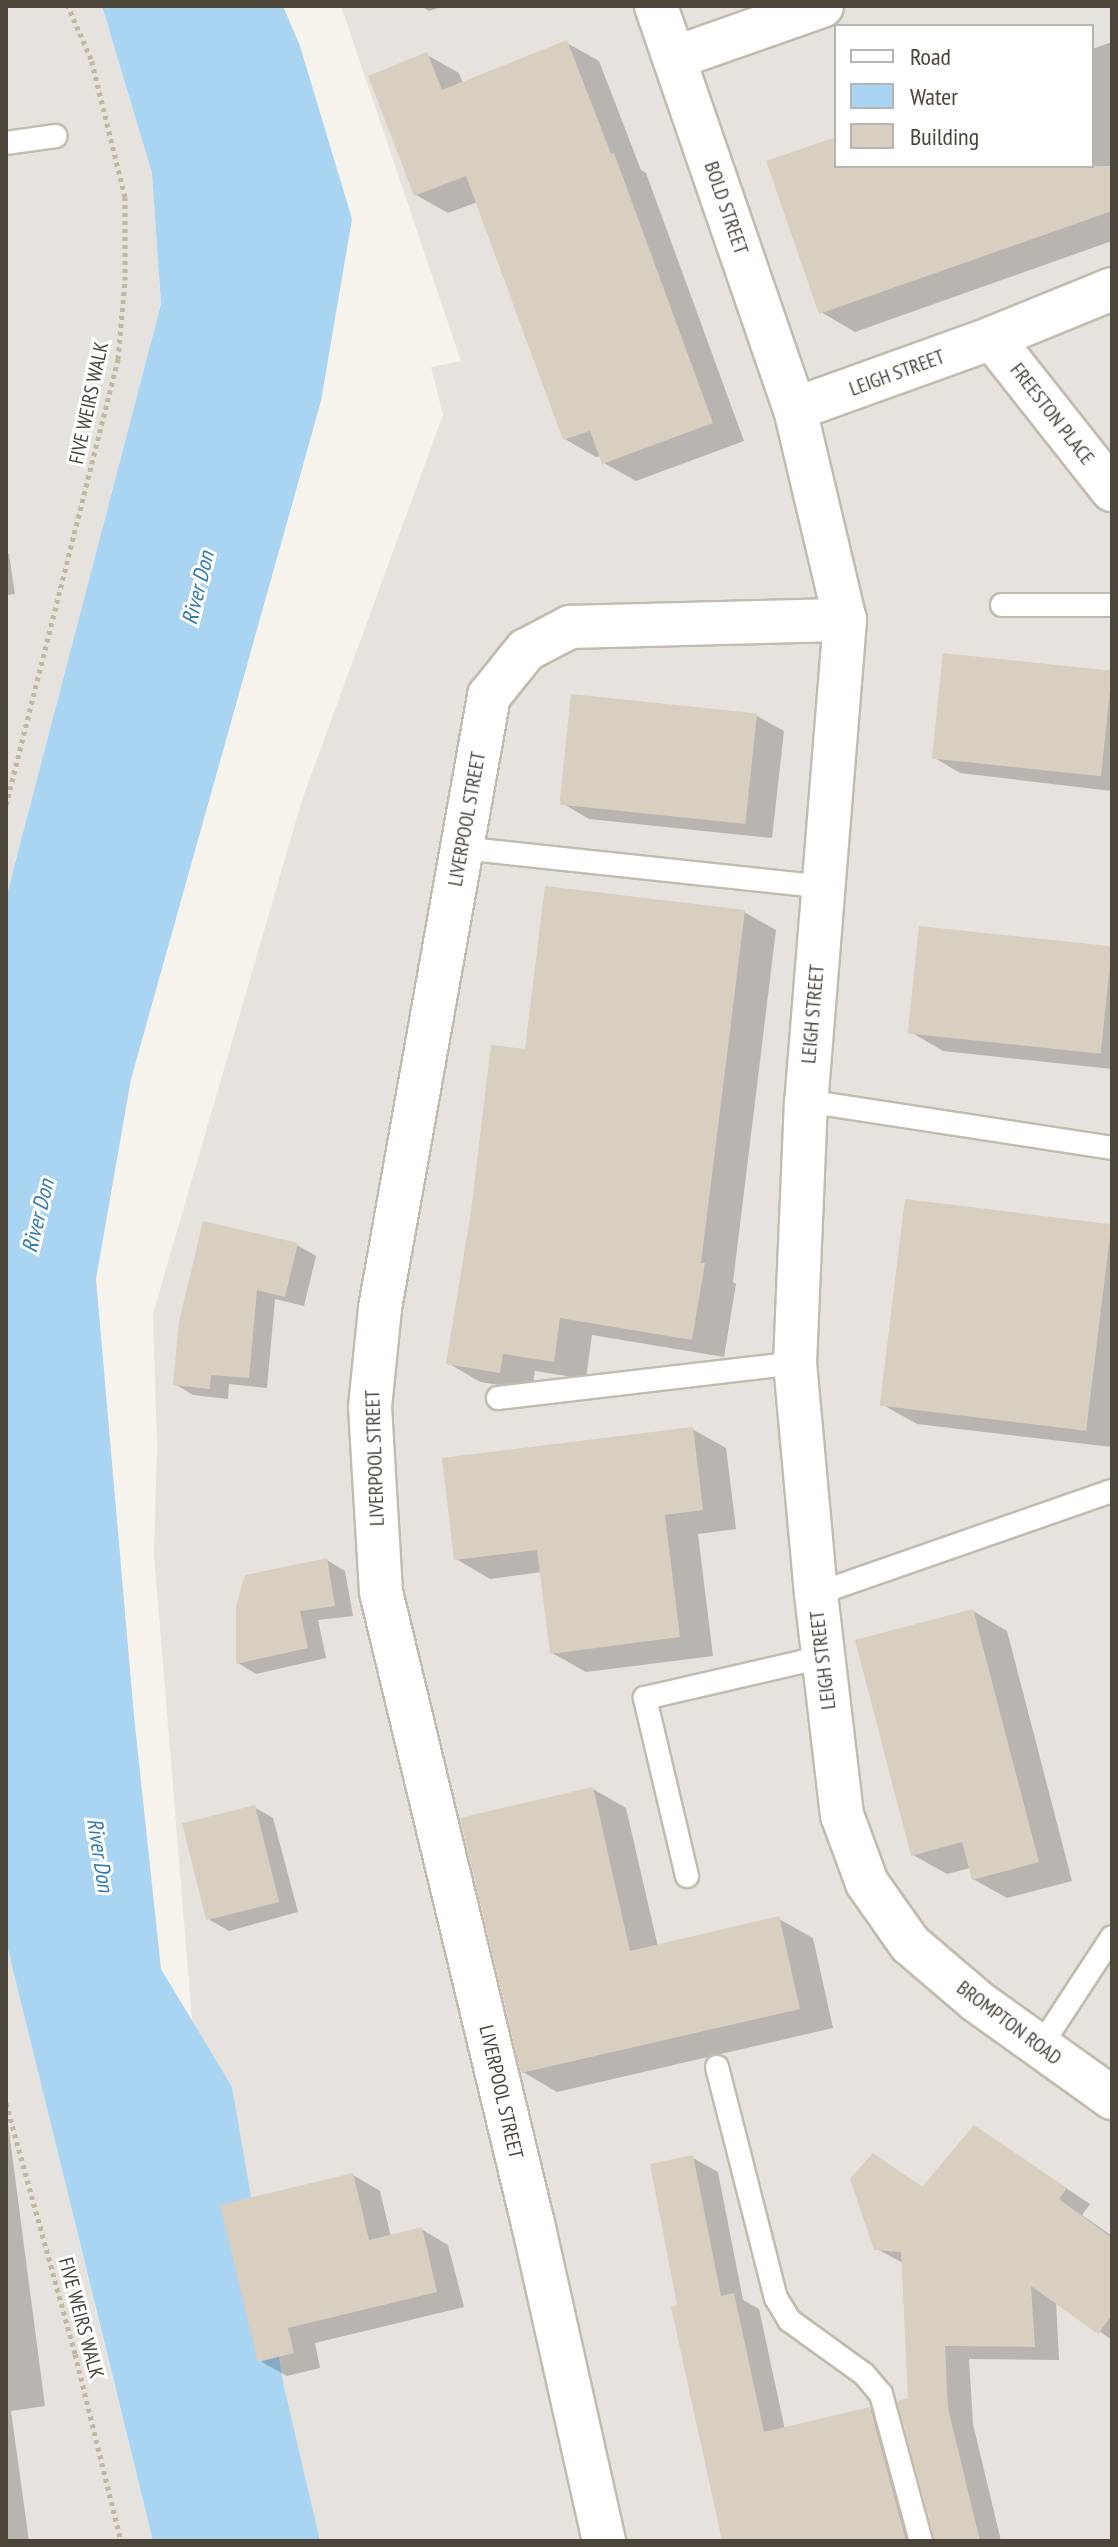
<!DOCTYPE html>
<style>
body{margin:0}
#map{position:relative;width:1118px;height:2547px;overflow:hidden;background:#f6f3ec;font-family:"PT Sans Narrow",sans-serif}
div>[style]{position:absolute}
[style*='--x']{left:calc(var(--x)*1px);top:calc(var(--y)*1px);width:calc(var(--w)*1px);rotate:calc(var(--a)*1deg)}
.industrial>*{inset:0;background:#e6e2dd}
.water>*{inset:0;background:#a9d4f2}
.shadow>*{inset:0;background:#0003}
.building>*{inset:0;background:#d8cfc1;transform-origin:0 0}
.path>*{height:5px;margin-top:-2.5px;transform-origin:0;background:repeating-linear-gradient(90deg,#c4b79f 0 4px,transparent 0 8px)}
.roads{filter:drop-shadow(2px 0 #c2bbae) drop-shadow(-2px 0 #c2bbae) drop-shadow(0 2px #c2bbae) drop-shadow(0 -2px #c2bbae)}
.service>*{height:22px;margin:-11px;padding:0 11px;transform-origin:11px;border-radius:11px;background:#fff}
.minor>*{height:42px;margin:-21px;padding:0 21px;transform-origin:21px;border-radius:21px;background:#fff}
span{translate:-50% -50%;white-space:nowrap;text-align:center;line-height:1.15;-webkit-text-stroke:6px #fff;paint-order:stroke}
.street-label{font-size:20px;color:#4b4439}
.water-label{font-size:22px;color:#2e7ab2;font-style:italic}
.frame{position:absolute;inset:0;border:8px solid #4b4439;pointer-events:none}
.legend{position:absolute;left:834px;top:24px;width:260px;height:144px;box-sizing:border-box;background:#fff;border:2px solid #b7b4b0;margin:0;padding:10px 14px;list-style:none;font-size:24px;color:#4b4439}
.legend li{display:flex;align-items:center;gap:16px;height:40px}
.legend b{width:40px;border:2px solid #b7b4b0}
</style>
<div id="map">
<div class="industrial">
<i style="clip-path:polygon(6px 6px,102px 6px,152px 173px,161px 304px,6px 898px)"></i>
<i style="clip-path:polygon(evenodd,341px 6px,1112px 6px,1112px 2541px,283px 2541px,207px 2203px,154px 1554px,157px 1445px,153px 1314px,302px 800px,443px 415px,431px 367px,461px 361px,341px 6px,836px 26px,1092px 26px,1092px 166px,836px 166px,836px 26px)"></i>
<i style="clip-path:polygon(6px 1940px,112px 2376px,153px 2541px,6px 2541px)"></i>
</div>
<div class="water">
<i style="clip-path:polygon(102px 6px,283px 6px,300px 46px,352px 219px,321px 401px,131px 1079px,96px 1279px,134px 1716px,161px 1969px,232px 2087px,284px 2387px,320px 2541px,153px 2541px,6px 1941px,6px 898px,161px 304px,152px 173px)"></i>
</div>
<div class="shadow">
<i style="clip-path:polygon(421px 6px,444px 6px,429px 11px)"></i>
<i style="clip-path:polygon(1112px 42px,1112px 241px,855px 332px,821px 312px,836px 139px,836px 166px,1092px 166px,1092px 49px)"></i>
<i style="clip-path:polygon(567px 43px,599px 61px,641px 170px,646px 173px,744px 441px,636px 481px,604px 463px,601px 456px,596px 457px,565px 439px,478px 202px,448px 213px,416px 195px,427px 55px,459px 73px,463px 83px)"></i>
<i style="clip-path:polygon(6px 552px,9px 554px,15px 594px,6px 595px)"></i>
<i style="clip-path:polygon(1112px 674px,1112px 791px,960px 773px,933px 757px)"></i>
<i style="clip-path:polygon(757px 716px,784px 731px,772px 838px,589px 819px,562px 803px)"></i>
<i style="clip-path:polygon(744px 912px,776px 930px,733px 1282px,736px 1284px,724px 1357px,592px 1335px,586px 1379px,535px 1371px,532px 1390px,480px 1382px,448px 1363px,473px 1211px,527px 1052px)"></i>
<i style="clip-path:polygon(1112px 949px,1112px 1069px,943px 1051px,909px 1031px)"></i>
<i style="clip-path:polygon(1112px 1225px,1112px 1447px,917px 1424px,883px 1405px)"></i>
<i style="clip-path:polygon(297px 1245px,316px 1256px,304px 1306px,275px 1299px,267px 1388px,229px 1384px,228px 1399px,193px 1395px,175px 1384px,181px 1322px)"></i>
<i style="clip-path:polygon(692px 1429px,726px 1448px,736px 1529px,698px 1534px,713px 1656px,586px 1672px,552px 1653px,542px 1572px,490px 1579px,456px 1559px)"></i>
<i style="clip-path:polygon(327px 1560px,345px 1571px,353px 1616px,318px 1620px,326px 1658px,256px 1674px,238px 1663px)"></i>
<i style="clip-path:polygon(973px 1611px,1007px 1631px,1072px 1881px,1007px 1898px,973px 1879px,970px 1868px,947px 1874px,913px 1855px)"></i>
<i style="clip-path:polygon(593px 1789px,626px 1808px,658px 1947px,779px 1919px,813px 1938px,833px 2028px,557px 2092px,523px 2072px)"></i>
<i style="clip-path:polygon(254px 1807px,273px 1818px,298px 1912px,229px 1931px,210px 1920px)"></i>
<i style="clip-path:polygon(6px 2108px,45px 2406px,11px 2411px,29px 2541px,6px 2541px)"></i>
<i style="clip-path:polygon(975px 2128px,1090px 2204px,1082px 2215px,1112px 2236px,1112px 2340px,1056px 2301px,1059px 2360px,969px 2359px,973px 2424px,1001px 2541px,936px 2541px,910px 2400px,903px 2263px,875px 2248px,873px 2155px,924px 2188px)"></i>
<i style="clip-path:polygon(693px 2158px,718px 2172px,743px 2300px,759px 2309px,785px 2430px,870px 2409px,895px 2424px,927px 2541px,725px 2541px,680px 2307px)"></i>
<i style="clip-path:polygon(353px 2175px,380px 2191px,391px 2237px,421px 2229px,448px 2245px,464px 2307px,315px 2343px,320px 2368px,287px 2376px,260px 2361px)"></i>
</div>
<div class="building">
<i style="clip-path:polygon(567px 40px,611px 154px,614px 153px,713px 423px,602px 464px,590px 431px,563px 440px,466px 176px,414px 196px,368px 76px,427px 52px,442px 90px)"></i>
<i style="clip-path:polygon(836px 137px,836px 166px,1112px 166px,1112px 211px,819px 314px,766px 161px)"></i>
<i style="left:943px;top:653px;width:170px;height:106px;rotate:6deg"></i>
<i style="left:571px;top:694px;width:187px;height:111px;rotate:6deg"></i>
<i style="clip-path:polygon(545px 886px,745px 910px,701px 1263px,705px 1263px,692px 1340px,560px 1318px,554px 1362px,503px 1354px,500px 1373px,446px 1364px,471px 1211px,491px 1045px,525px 1049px)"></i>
<i style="left:919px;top:926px;width:194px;height:108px;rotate:6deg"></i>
<i style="left:905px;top:1199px;width:208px;height:208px;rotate:7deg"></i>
<i style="clip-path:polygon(203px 1221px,298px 1243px,285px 1297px,257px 1290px,249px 1378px,211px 1375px,210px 1389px,173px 1385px,179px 1322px)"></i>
<i style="clip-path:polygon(693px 1427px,703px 1510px,665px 1515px,680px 1637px,550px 1654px,537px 1550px,454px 1560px,442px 1458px)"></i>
<i style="clip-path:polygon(327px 1558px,335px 1606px,300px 1611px,308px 1648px,236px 1664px,236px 1606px,245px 1575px)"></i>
<i style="clip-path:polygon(973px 1609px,1039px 1862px,972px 1880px,962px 1842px,911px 1856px,855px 1640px)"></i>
<i style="clip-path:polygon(593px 1787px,630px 1951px,779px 1916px,800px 2009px,521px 2073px,460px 1818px)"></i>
<i style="left:255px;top:1805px;width:100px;height:75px;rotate:76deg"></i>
<i style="clip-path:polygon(974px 2125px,1067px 2188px,1059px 2199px,1112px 2238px,1112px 2315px,1098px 2334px,1031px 2286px,1035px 2347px,945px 2346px,948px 2408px,980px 2541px,935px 2541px,897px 2401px,908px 2398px,901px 2252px,874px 2250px,850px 2179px,873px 2153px,922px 2187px)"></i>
<i style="clip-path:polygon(693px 2155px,721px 2296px,734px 2293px,764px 2432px,870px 2407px,906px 2541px,722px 2541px,671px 2307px,677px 2305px,650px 2164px)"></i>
<i style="clip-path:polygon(353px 2173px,369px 2240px,422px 2227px,437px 2292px,288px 2328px,294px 2353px,258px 2362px,220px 2205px)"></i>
</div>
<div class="path">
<i style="--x:6;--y:805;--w:460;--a:-75.9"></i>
<i style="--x:118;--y:359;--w:79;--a:-84.9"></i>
<i style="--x:125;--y:280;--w:83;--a:-90"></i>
<i style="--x:125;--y:197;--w:142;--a:-103.8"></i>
<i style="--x:91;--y:59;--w:58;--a:-113.5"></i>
<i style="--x:6;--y:2103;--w:260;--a:74.6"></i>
<i style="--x:75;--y:2354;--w:193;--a:76.2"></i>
</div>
<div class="roads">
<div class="service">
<i style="--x:6;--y:143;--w:50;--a:-8"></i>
<i style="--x:1002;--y:605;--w:110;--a:0"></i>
<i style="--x:461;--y:848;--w:364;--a:6.1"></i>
<i style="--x:806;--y:1101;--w:310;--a:8.7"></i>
<i style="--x:498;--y:1398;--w:299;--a:-6.7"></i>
<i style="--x:816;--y:1594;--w:313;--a:-19.2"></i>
<i style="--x:687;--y:1876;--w:183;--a:-103.3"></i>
<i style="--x:645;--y:1698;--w:183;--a:-13"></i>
<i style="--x:1040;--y:2047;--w:131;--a:-56.8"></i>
<i style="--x:717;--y:2067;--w:238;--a:75.7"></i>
<i style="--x:776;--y:2298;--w:26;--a:59"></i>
<i style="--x:789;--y:2320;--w:92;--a:35.8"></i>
<i style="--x:864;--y:2374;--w:26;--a:50"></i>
<i style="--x:881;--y:2394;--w:152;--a:74.8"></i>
</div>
<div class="minor">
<i style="--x:656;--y:6;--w:426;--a:71"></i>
<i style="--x:795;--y:409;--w:217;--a:76.7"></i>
<i style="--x:845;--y:620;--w:483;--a:94.6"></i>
<i style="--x:806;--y:1101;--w:262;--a:92.4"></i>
<i style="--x:795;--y:1363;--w:232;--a:84.8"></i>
<i style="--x:816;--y:1594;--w:223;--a:83.3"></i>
<i style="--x:842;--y:1815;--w:72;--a:69.8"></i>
<i style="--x:867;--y:1883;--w:75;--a:54.8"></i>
<i style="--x:910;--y:1944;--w:89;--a:40.5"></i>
<i style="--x:978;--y:2002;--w:165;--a:35.6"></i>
<i style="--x:674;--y:58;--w:157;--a:-19.4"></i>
<i style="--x:992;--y:338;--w:194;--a:51.7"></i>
<i style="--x:795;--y:409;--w:209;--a:-19.8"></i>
<i style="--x:992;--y:338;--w:130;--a:-22.2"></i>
<i style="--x:604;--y:2541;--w:325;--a:-102.6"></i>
<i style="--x:533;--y:2224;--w:650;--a:-103.52"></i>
<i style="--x:381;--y:1592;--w:185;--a:-93.4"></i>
<i style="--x:370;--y:1407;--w:100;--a:-84.2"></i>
<i style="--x:380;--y:1308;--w:622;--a:-79.9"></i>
<i style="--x:489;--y:696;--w:59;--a:-51.2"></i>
<i style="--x:526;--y:650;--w:50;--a:-27.6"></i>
<i style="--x:570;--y:627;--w:275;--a:-1.5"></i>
</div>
</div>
<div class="street-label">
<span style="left:726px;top:208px;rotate:71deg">BOLD STREET</span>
<span style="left:897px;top:373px;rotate:-20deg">LEIGH STREET</span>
<span style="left:89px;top:403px;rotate:-78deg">FIVE WEIRS WALK</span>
<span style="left:1052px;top:414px;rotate:52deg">FREESTON PLACE</span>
<span style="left:467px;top:819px;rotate:-80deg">LIVERPOOL STREET</span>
<span style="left:813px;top:1014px;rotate:-85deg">LEIGH STREET</span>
<span style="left:375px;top:1458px;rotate:-92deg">LIVERPOOL STREET</span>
<span style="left:823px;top:1660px;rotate:-97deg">LEIGH STREET</span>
<span style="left:1009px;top:2023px;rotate:37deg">BROMPTON ROAD</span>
<span style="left:501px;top:2092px;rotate:77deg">LIVERPOOL STREET</span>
<span style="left:81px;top:2318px;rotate:75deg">FIVE WEIRS WALK</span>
</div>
<div class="water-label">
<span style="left:198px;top:588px;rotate:-76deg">River Don</span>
<span style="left:38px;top:1216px;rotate:-76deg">River Don</span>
<span style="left:100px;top:1855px;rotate:81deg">River Don</span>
</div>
<div class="frame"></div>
<ul class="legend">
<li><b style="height:10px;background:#fff"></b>Road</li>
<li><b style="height:22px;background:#a9d4f2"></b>Water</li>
<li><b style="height:22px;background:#d8cfc1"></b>Building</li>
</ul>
</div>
